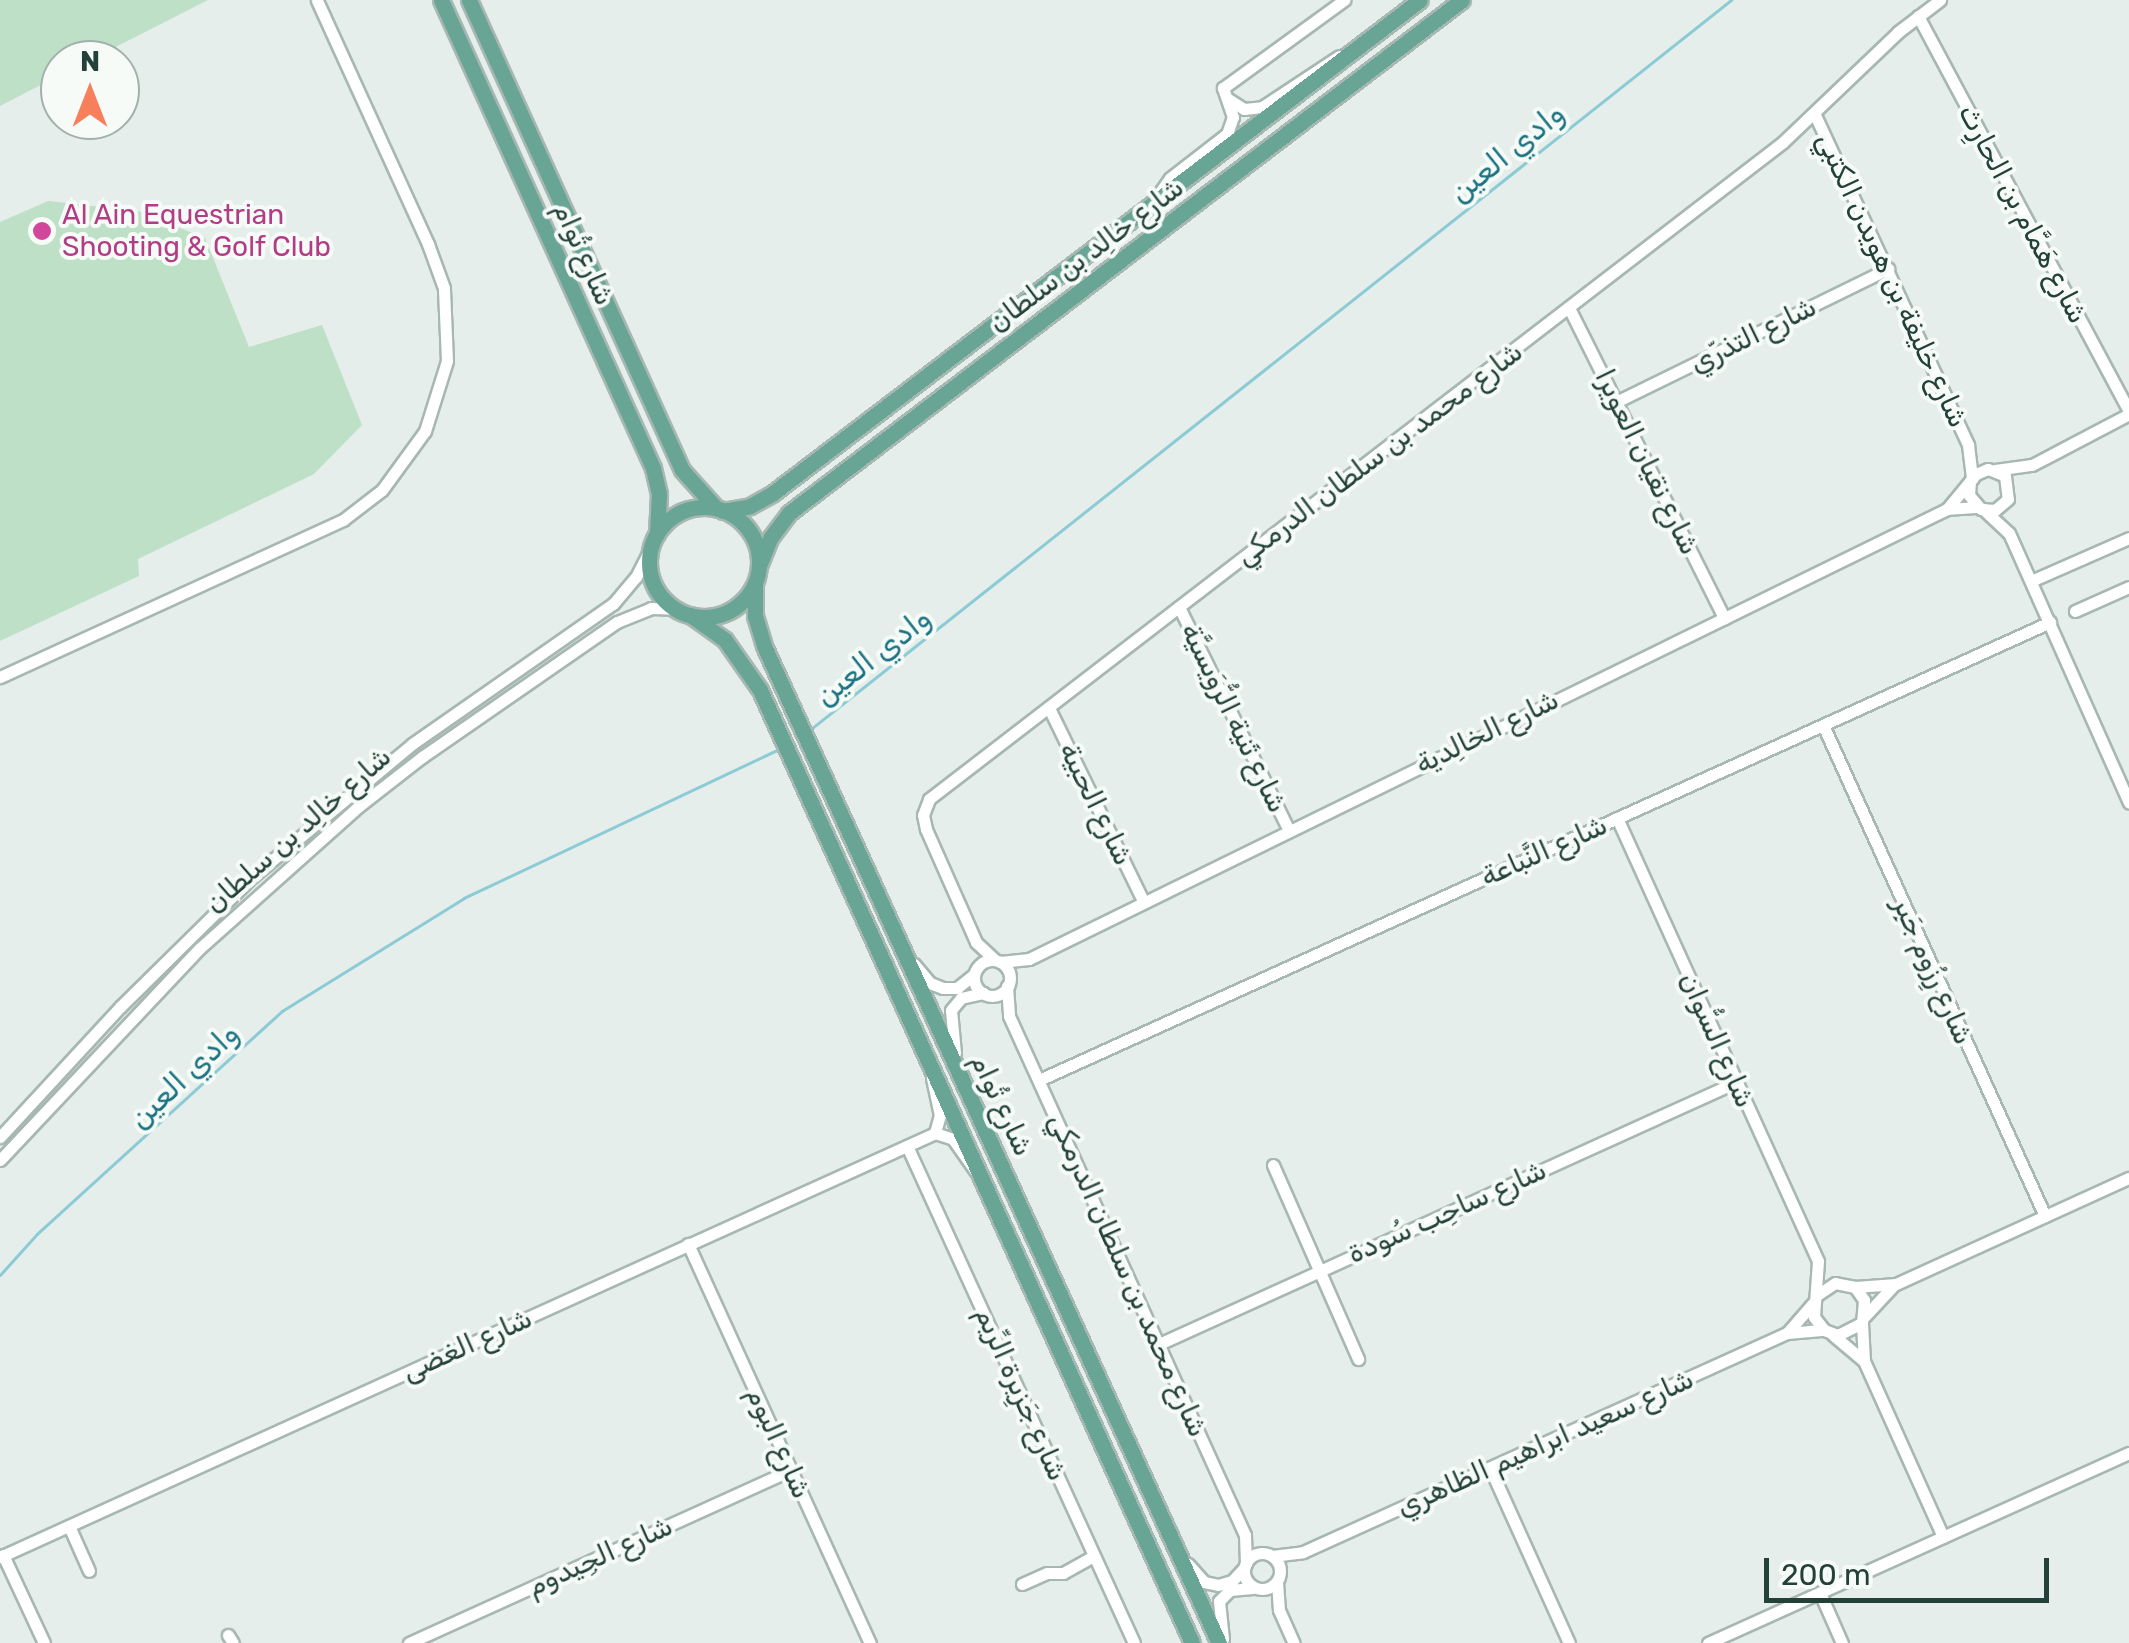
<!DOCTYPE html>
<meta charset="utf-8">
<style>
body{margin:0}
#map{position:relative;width:2129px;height:1643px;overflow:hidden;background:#e5eeea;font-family:Rubik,"Noto Sans Arabic",sans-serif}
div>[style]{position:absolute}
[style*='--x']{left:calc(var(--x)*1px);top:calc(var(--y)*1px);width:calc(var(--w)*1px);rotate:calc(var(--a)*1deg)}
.green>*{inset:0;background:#bde0c6}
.stream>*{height:2.5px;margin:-1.25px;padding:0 1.25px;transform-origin:1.25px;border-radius:1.25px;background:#8ccbd5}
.roads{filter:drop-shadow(2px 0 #a7b7b1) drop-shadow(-2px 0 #a7b7b1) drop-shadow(0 2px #a7b7b1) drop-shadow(0 -2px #a7b7b1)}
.minor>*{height:11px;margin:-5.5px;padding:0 5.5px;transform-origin:5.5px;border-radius:5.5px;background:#fff}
.minor>.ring{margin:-5.5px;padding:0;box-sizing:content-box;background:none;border:11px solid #fff;border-radius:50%}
.major>*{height:15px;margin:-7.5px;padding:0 7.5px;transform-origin:7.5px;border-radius:7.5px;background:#68a595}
.major>.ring{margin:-7.5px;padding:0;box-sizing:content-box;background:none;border:15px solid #68a595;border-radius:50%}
.dots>*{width:28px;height:28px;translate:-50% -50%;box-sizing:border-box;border:5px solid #f6fbf8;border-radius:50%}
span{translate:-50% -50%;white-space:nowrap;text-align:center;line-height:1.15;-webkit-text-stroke:8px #f6fbf8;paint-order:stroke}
.street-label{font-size:28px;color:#234139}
.hotel-label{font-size:28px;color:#b23c85}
.left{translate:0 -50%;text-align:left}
.water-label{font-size:30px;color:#1a7180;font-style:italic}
.north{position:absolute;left:40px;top:40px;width:100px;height:100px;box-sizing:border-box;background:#f6fbf8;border:2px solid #a2b1ac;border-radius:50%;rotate:0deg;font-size:28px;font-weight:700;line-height:40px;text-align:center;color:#234139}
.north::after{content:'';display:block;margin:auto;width:35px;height:45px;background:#f77f5b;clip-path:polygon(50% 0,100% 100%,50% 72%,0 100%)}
.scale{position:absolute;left:1764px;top:1558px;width:285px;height:45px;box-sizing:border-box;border:5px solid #234139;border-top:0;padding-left:12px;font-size:30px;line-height:35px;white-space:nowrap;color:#234139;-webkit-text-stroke:8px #f6fbf8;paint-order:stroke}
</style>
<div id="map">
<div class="green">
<i style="clip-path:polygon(0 0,208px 0,90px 60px,60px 60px,60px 75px,0 106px)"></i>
<i style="clip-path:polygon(48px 201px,138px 211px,205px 238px,249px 347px,322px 325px,362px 425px,314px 474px,138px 559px,139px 576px,0 641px,0 222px)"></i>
</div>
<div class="stream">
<i style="--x:811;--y:729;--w:1174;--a:-38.39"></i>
<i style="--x:0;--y:1275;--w:55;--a:-47.9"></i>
<i style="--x:37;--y:1234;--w:331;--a:-42.3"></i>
<i style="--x:282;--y:1011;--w:214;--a:-31.8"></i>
<i style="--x:464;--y:898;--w:348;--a:-25.3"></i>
</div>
<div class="roads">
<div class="minor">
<i style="--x:1918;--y:16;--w:448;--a:61.9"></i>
<i style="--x:1228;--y:99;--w:19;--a:32"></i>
<i style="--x:1244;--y:109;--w:18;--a:-6"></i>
<i style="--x:1262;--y:107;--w:92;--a:-33.5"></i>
<i style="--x:1815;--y:115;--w:364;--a:65.1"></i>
<i style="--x:1968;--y:445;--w:34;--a:83"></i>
<i style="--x:1156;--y:198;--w:24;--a:-55"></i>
<i style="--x:1170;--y:178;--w:72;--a:-37.7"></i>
<i style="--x:1227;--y:134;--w:18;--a:-71"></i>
<i style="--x:1233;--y:117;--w:31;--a:-109"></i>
<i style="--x:1223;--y:88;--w:150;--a:-36"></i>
<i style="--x:1569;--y:308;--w:347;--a:63.4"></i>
<i style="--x:1618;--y:401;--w:301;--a:-26.1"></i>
<i style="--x:1995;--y:470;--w:37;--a:-8"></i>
<i style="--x:2032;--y:465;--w:110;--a:-27.7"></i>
<i style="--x:1947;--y:509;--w:45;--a:-50.4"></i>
<i style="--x:1976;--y:474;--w:13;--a:-23"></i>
<i style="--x:1988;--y:469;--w:18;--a:22"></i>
<i style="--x:2005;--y:476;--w:23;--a:83"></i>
<i style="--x:2008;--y:499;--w:17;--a:140"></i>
<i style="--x:1995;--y:510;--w:14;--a:-176"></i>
<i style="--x:1981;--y:509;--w:18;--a:-131"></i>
<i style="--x:1969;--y:495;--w:14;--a:-86"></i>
<i style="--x:1983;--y:509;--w:35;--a:43"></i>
<i style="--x:2009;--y:533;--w:295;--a:66"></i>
<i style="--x:2031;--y:581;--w:107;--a:-23.7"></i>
<i style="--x:1179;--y:607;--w:247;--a:63.8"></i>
<i style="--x:2075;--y:611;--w:59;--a:-24"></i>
<i style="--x:0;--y:677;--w:377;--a:-24.6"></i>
<i style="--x:343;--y:520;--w:49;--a:-37.6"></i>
<i style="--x:382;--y:490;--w:73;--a:-53.9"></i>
<i style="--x:425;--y:431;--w:73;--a:-72.6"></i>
<i style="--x:447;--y:361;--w:73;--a:-92.4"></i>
<i style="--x:444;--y:288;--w:47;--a:-110"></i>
<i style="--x:428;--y:244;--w:268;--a:-114.5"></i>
<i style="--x:1049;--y:708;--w:215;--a:64"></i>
<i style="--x:1823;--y:725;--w:539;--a:65.67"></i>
<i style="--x:1617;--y:818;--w:486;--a:65.6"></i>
<i style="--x:1818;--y:1261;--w:56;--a:94.1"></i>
<i style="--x:1814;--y:1317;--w:16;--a:52"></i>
<i style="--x:1824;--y:1330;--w:15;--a:20"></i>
<i style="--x:1838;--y:1335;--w:27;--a:-27"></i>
<i style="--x:1862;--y:1323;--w:23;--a:-85"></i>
<i style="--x:1864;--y:1300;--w:16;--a:-125"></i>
<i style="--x:1855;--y:1287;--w:20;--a:-169"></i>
<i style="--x:1835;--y:1283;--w:22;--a:146"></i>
<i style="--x:995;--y:960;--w:26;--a:-137"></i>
<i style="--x:976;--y:942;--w:124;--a:-113.9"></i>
<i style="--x:926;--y:829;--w:14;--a:-102"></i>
<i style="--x:923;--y:815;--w:17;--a:-69"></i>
<i style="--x:929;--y:799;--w:1077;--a:-37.57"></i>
<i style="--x:1783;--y:142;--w:159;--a:-43.7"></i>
<i style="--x:1898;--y:32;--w:53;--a:-37.3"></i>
<i class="ring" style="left:974px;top:960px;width:25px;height:25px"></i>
<i style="--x:1000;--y:962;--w:29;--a:-6"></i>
<i style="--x:1029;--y:959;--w:1022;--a:-26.11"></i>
<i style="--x:1947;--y:509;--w:31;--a:-4"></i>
<i style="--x:914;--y:964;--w:25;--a:50"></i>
<i style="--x:930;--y:983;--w:14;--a:21"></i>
<i style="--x:943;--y:988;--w:14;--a:0"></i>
<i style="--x:957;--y:988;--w:22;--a:-39"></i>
<i style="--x:1007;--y:986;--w:30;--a:86"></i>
<i style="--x:1009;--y:1016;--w:570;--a:65.55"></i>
<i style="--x:1245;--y:1535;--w:29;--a:88"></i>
<i style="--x:955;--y:1053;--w:43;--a:-95.3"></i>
<i style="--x:951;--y:1010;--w:16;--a:-50"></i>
<i style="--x:961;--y:998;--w:23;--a:-13"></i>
<i style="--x:932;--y:1078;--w:38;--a:78"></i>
<i style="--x:940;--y:1115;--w:19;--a:106"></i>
<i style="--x:1039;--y:1080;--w:1110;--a:-24.37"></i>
<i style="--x:0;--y:1137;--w:177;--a:-47.3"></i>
<i style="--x:120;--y:1007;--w:185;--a:-44.6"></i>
<i style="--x:252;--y:877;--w:208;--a:-39.7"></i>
<i style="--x:412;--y:744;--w:245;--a:-34.9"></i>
<i style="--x:613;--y:604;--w:35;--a:-50"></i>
<i style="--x:636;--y:577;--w:33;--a:-63"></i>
<i style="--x:907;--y:1146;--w:546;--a:65.45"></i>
<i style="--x:0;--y:1160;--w:291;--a:-46.7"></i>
<i style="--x:200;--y:948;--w:213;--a:-41.8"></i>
<i style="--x:359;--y:806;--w:80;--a:-37.9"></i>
<i style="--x:422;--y:757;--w:237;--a:-34.7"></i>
<i style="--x:617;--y:622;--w:37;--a:-22"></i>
<i style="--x:651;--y:608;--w:25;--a:2"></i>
<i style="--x:1273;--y:1165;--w:212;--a:66.3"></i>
<i style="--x:688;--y:1244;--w:439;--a:65.5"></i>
<i style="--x:1855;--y:1287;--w:41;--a:-4.2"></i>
<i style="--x:1896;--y:1284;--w:256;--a:-24.5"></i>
<i style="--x:1865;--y:1316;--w:40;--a:-47"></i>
<i style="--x:1862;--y:1323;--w:38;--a:87"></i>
<i style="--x:1864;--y:1361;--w:193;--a:65.8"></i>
<i style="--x:1787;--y:1333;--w:40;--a:-49"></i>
<i style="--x:1833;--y:1335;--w:40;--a:40"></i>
<i style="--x:1159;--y:1344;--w:634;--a:-24.42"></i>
<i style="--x:1490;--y:1468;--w:192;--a:65.7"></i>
<i style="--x:69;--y:1526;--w:49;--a:66"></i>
<i class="ring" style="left:1244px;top:1553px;width:25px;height:25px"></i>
<i style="--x:3;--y:1555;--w:97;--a:65"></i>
<i style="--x:1272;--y:1556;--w:31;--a:-7"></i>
<i style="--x:1303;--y:1552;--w:531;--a:-24.35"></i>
<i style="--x:1787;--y:1333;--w:37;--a:-5"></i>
<i style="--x:0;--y:1557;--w:1027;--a:-24.39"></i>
<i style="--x:935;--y:1133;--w:19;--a:18"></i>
<i style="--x:953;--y:1139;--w:39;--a:55"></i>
<i style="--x:1188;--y:1564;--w:24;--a:48"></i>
<i style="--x:1204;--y:1582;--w:14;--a:12"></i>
<i style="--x:1218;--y:1585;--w:15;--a:-16"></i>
<i style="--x:1232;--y:1581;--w:18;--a:-47"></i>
<i style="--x:1277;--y:1582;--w:28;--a:86"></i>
<i style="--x:1279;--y:1610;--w:36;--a:66"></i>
<i style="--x:1022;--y:1584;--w:27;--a:-24"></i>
<i style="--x:1047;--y:1573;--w:16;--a:0"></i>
<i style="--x:1063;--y:1573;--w:35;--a:-29"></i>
<i style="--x:1820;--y:1593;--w:55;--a:66.3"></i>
<i style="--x:228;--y:1635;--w:9;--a:58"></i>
<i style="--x:1223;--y:1639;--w:38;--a:-96"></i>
<i style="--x:1219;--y:1601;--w:16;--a:-45"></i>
<i style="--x:1230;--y:1590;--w:23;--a:-5"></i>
<i style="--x:409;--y:1643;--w:419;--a:-24.4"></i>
<i style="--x:1708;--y:1643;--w:462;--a:-24.3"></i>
</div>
<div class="major">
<i style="--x:441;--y:0;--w:514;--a:65.63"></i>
<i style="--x:653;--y:468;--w:27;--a:77"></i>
<i style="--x:659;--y:494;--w:40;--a:92.9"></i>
<i style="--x:469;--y:0;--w:516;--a:65.62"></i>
<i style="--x:682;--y:470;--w:52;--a:48.1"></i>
<i class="ring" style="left:649px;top:507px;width:95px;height:95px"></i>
<i style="--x:723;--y:511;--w:27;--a:-10"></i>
<i style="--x:750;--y:506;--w:26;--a:-29"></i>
<i style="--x:773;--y:493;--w:813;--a:-37.31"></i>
<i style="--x:759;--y:566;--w:31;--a:-68"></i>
<i style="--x:771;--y:537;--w:30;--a:-53"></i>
<i style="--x:789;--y:513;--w:846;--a:-37.32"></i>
<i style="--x:755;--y:585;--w:31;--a:90"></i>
<i style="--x:755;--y:616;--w:31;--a:73"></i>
<i style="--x:764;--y:646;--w:1096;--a:65.47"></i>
<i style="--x:690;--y:615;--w:43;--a:35.5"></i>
<i style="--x:725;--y:640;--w:61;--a:55"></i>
<i style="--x:760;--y:690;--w:1046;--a:65.61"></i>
</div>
</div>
<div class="dots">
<i style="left:42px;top:231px;background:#d1479c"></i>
</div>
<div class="street-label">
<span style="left:2023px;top:214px;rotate:62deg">شارع هَمَّام بن الحارِث</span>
<span style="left:584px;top:254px;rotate:66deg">شارع تُوام</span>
<span style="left:1086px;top:255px;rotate:-37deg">شارع خالِد بن سلطان</span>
<span style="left:1892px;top:280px;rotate:65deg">شارع خليفة بن هويدن الكتبي</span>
<span style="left:1753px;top:335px;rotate:-26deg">شارع التذرّي</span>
<span style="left:1379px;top:454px;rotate:-37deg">شارع محمد بن سلطان الدرمكي</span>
<span style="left:1647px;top:462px;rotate:64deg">شارع نقيان العويرا</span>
<span style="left:1234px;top:718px;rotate:64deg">شارع ثَنية الرُّوَيسيَّة</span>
<span style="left:1487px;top:732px;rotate:-26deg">شارع الخالِدية</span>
<span style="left:1096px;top:804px;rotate:64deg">شارع الحبية</span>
<span style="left:298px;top:830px;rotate:-41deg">شارع خالِد بن سلطان</span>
<span style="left:1544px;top:851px;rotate:-24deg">شارع النَّباعة</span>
<span style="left:1933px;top:971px;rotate:66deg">شارع رِزُوم جَبِر</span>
<span style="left:1717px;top:1040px;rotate:66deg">شارع السُّوان</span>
<span style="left:1002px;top:1105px;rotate:65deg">شارع تُوام</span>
<span style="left:1447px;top:1212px;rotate:-24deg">شارع ساحِب سُودة</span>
<span style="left:1128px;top:1275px;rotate:66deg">شارع محمد بن سلطان الدرمكي</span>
<span style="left:467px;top:1345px;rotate:-24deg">شارع الغضى</span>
<span style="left:1021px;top:1394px;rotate:66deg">شارع جَزِيرة الرِّيم</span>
<span style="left:779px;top:1443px;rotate:66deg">شارع البوم</span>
<span style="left:1545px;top:1443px;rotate:-24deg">شارع سعيد ابراهيم الظاهري</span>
<span style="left:600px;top:1556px;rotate:-24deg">شارع الجِيدوم</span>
</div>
<div class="hotel-label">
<span class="left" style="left:62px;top:231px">Al Ain Equestrian<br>Shooting &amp; Golf Club</span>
</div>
<div class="water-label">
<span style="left:1507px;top:153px;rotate:-39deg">وادي العين</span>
<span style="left:873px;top:657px;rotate:-38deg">وادي العين</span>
<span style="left:184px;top:1076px;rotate:-43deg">وادي العين</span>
</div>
<div class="north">N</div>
<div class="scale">200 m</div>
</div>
